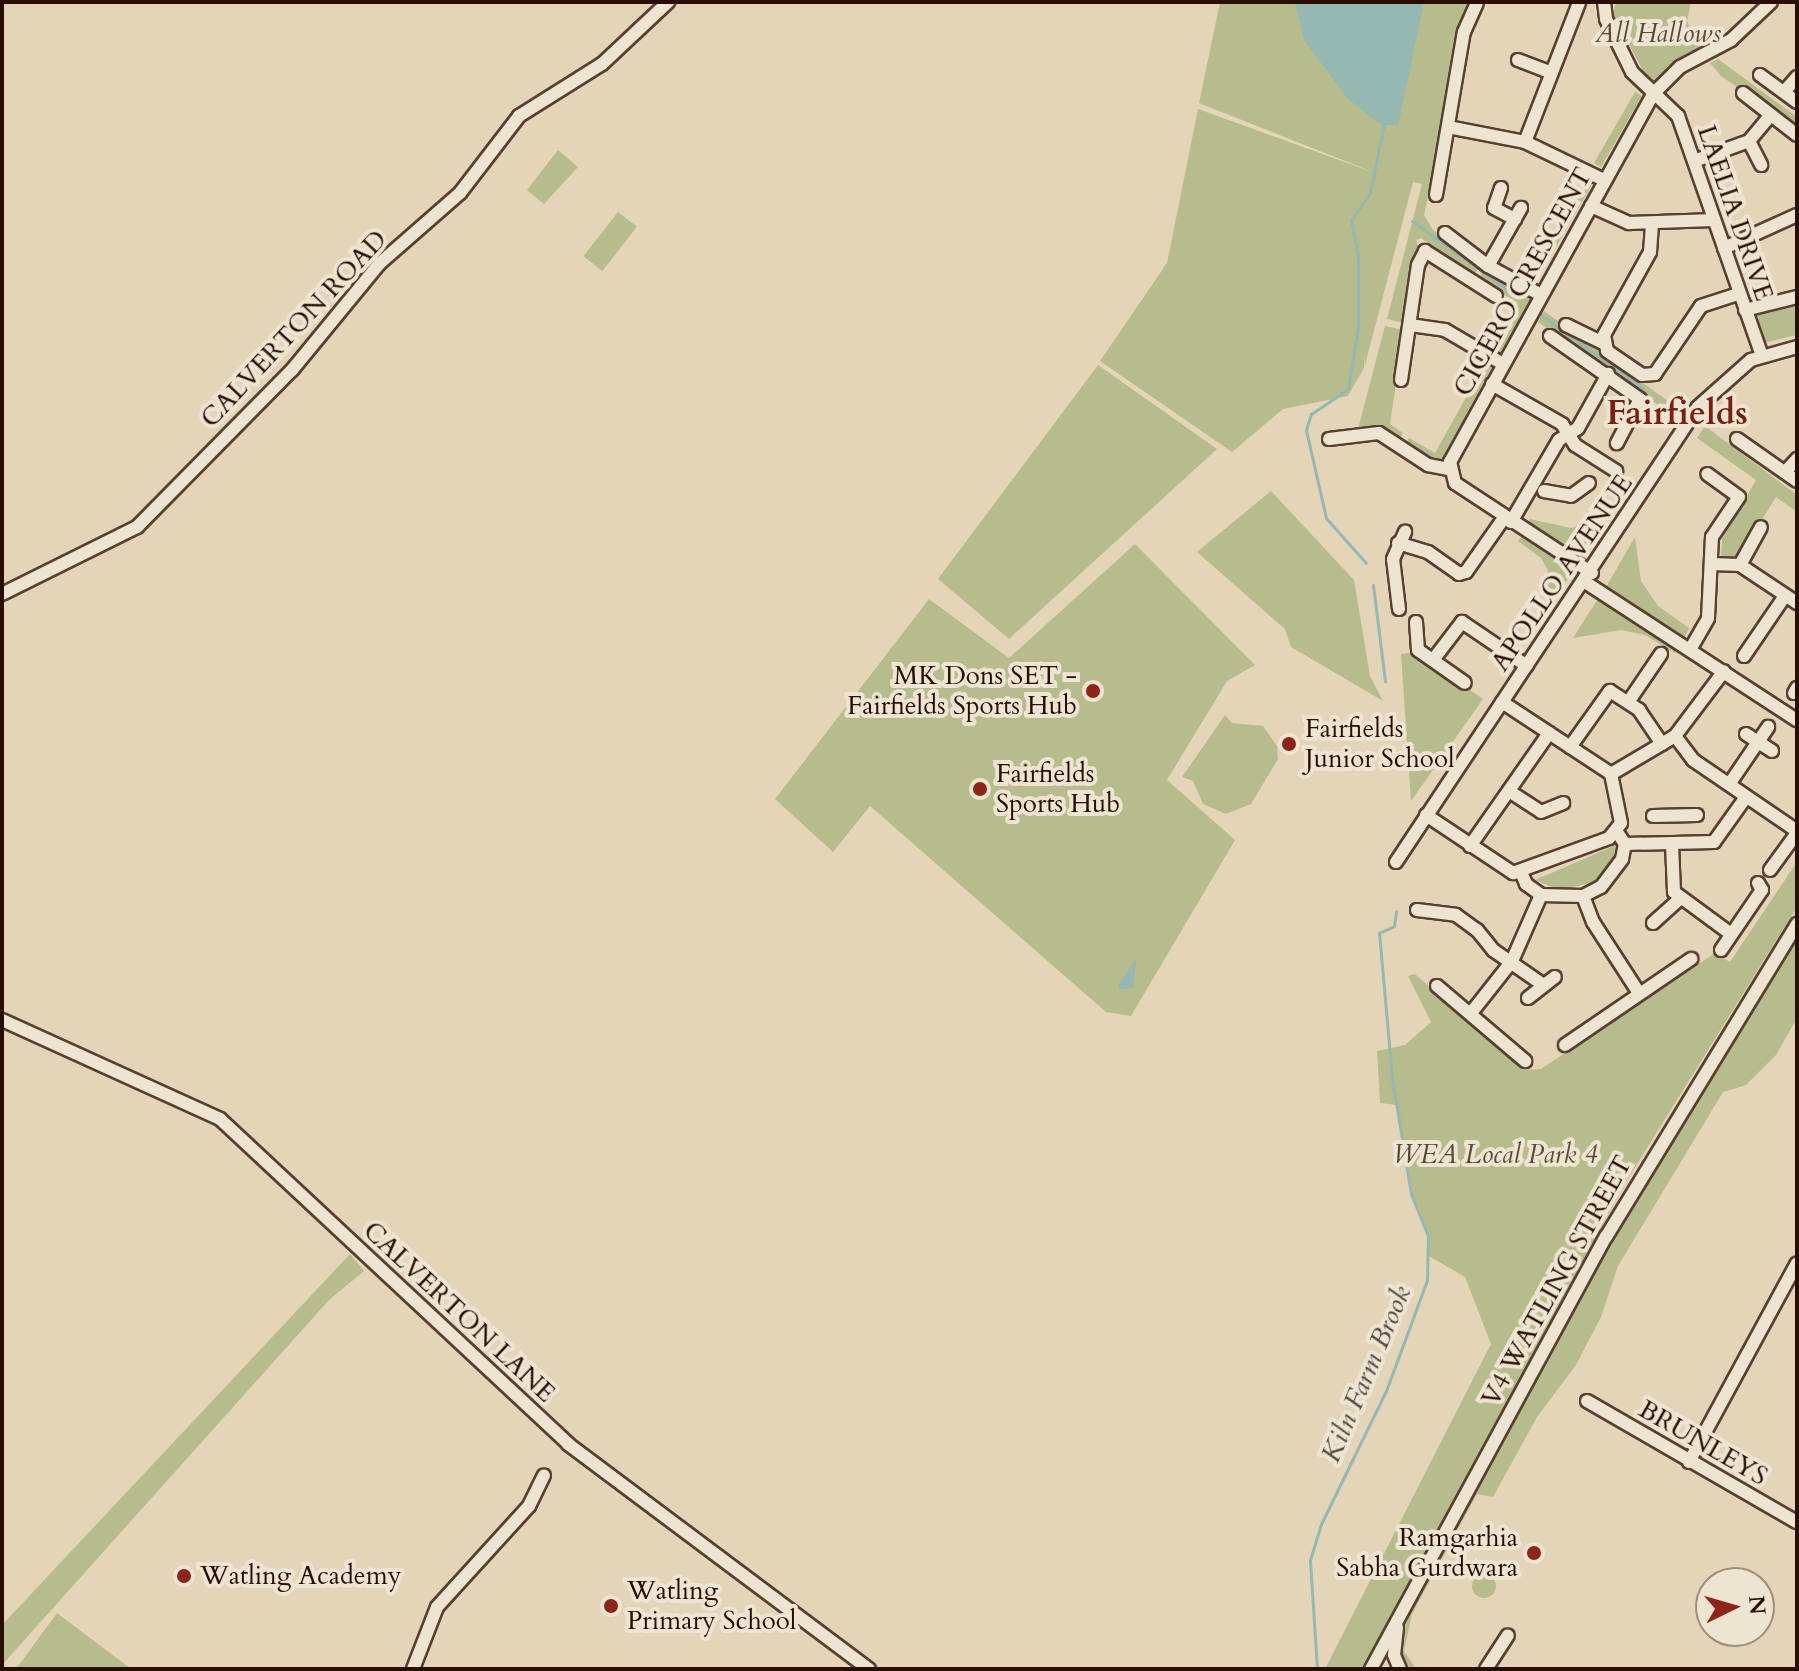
<!DOCTYPE html>
<style>
body{margin:0}
#map{position:relative;width:1799px;height:1671px;overflow:hidden;background:#e4d5b8;font-family:Cardo,serif}
div>[style]{position:absolute}
[style*='--x']{left:calc(var(--x)*1px);top:calc(var(--y)*1px);width:calc(var(--w)*1px);rotate:calc(var(--a)*1deg)}
.green>*{inset:0;background:#b7bc8d;transform-origin:0 0}
.round{border-radius:50%}
.water>*{inset:0;background:#95b8b1}
.stream>*{height:3px;margin:-1.5px;padding:0 1.5px;transform-origin:1.5px;border-radius:1.5px;background:#95b8b1}
.roads{filter:drop-shadow(2px 0 #583f30) drop-shadow(-2px 0 #583f30) drop-shadow(0 2px #583f30) drop-shadow(0 -2px #583f30)}
.minor>*{height:12px;margin:-6px;padding:0 6px;transform-origin:6px;border-radius:6px;background:#ede4d1}
.dots>*{width:22px;height:22px;translate:-50% -50%;box-sizing:border-box;border:4px solid #ede4d1;border-radius:50%}
span{translate:-50% -50%;white-space:nowrap;text-align:center;line-height:1.15;-webkit-text-stroke:8px #ede4d1;paint-order:stroke}
.park-label{font-size:26px;color:#5b4a33;font-style:italic}
.street-label{font-size:26px;color:#290d03}
.poi-label{font-size:26px;color:#290d03}
.right{translate:-100% -50%;text-align:right}
.left{translate:0 -50%;text-align:left}
.water-label{font-size:28px;color:#4f4940;font-style:italic}
.district-label{font-size:34px;color:#7a1f14;font-weight:700}
.frame{position:absolute;inset:0;border:4px solid #290d03;pointer-events:none}
.north{position:absolute;left:1695px;top:1567px;width:80px;height:80px;box-sizing:border-box;background:#ede4d1;border:2px solid #9f8e7f;border-radius:50%;rotate:85deg;font-size:22px;font-weight:700;line-height:32px;text-align:center;color:#290d03}
.north::after{content:'';display:block;margin:auto;width:28px;height:36px;background:#8f2418;clip-path:polygon(50% 0,100% 100%,50% 72%,0 100%)}
</style>
<div id="map">
<div class="green">
<i style="clip-path:polygon(1220px 2px,1469px 2px,1424px 215px,1433px 230px,1480px 265px,1474px 276px,1421px 238px,1416px 240px,1420px 252px,1411px 289px,1406px 293px,1404px 323px,1387px 319px,1422px 184px,1413px 182px,1365px 365px,1365px 352px,1364px 368px,1348px 396px,1283px 409px,1232px 452px,1100px 361px,1167px 263px,1198px 109px,1375px 173px,1199px 103px)"></i>
<i style="clip-path:polygon(1616px 2px,1691px 2px,1687px 21px,1700px 47px,1650px 84px,1613px 14px)"></i>
<i style="clip-path:polygon(1718px 59px,1797px 117px,1797px 129px,1721px 76px,1710px 63px)"></i>
<i style="left:1635px;top:92px;width:8px;height:82px;rotate:30deg"></i>
<i style="clip-path:polygon(558px 150px,578px 167px,544px 204px,527px 190px)"></i>
<i style="left:1586px;top:179px;width:8px;height:117px;rotate:30deg"></i>
<i style="left:618px;top:212px;width:24px;height:56px;rotate:38deg"></i>
<i style="clip-path:polygon(1484px 268px,1533px 296px,1499px 354px,1492px 349px,1518px 303px,1478px 280px)"></i>
<i style="clip-path:polygon(1794px 296px,1797px 335px,1759px 344px,1747px 310px)"></i>
<i style="clip-path:polygon(1544px 311px,1676px 407px,1672px 415px,1538px 322px)"></i>
<i style="clip-path:polygon(1385px 326px,1404px 330px,1390px 424px,1403px 433px,1399px 441px,1381px 429px,1358px 429px)"></i>
<i style="clip-path:polygon(1488px 358px,1494px 363px,1440px 462px,1405px 445px,1409px 438px,1435px 453px)"></i>
<i style="clip-path:polygon(1098px 365px,1217px 449px,1009px 639px,938px 579px)"></i>
<i style="clip-path:polygon(1705px 426px,1797px 495px,1797px 512px,1776px 497px,1738px 559px,1721px 559px,1722px 539px,1756px 480px,1697px 438px)"></i>
<i style="clip-path:polygon(1271px 491px,1354px 580px,1370px 676px,1383px 701px,1291px 647px,1285px 629px,1197px 552px)"></i>
<i style="clip-path:polygon(1608px 518px,1580px 558px,1527px 526px,1530px 519px,1571px 528px)"></i>
<i style="clip-path:polygon(1524px 533px,1576px 567px,1545px 613px,1548px 570px,1541px 558px,1518px 541px)"></i>
<i style="clip-path:polygon(1635px 537px,1641px 581px,1658px 606px,1689px 628px,1684px 639px,1606px 587px)"></i>
<i style="clip-path:polygon(1135px 544px,1255px 665px,1227px 681px,1167px 780px,1235px 840px,1131px 1016px,1106px 1012px,870px 806px,833px 852px,775px 799px,929px 599px,1009px 658px)"></i>
<i style="clip-path:polygon(1601px 594px,1679px 646px,1675px 653px,1645px 635px,1621px 630px,1573px 638px)"></i>
<i style="clip-path:polygon(1415px 652px,1483px 699px,1411px 801px,1401px 654px)"></i>
<i style="clip-path:polygon(1225px 715px,1232px 723px,1263px 726px,1277px 746px,1278px 759px,1251px 804px,1226px 814px,1203px 804px,1193px 781px,1182px 777px)"></i>
<i style="clip-path:polygon(1616px 845px,1612px 864px,1596px 882px,1559px 890px,1535px 880px)"></i>
<i style="clip-path:polygon(1797px 862px,1797px 907px,1624px 1185px,1366px 1669px,1325px 1669px,1491px 1344px,1465px 1277px,1427px 1255px,1428px 1236px,1411px 1194px,1397px 1105px,1380px 1103px,1377px 1051px,1405px 1045px,1431px 1022px,1408px 976px,1415px 974px,1523px 1070px,1541px 1069px,1715px 953px,1730px 962px)"></i>
<i style="clip-path:polygon(1797px 924px,1797px 1018px,1776px 1055px,1746px 1085px,1723px 1092px,1618px 1266px,1601px 1317px,1576px 1365px,1537px 1417px,1493px 1497px,1477px 1494px,1412px 1614px,1404px 1651px,1416px 1669px,1400px 1669px,1398px 1620px,1536px 1367px)"></i>
<i style="clip-path:polygon(350px 1254px,364px 1271px,329px 1300px,2px 1665px,2px 1625px)"></i>
<i class="round" style="left:1472px;top:1574px;width:24px;height:24px"></i>
<i style="clip-path:polygon(57px 1613px,131px 1669px,16px 1669px)"></i>
</div>
<div class="water">
<i style="clip-path:polygon(1295px 2px,1424px 2px,1398px 126px,1380px 124px,1348px 99px,1304px 40px)"></i>
<i style="clip-path:polygon(1136px 959px,1133px 988px,1119px 990px,1118px 985px)"></i>
</div>
<div class="stream">
<i style="--x:1412;--y:221;--w:130;--a:35.6"></i>
<i style="--x:1541;--y:315;--w:124;--a:35.5"></i>
<i style="--x:1366;--y:563;--w:60;--a:-131.6"></i>
<i style="--x:1326;--y:518;--w:90;--a:-102.8"></i>
<i style="--x:1306;--y:430;--w:17;--a:-73"></i>
<i style="--x:1311;--y:414;--w:45;--a:-34"></i>
<i style="--x:1348;--y:389;--w:63;--a:-80.8"></i>
<i style="--x:1358;--y:327;--w:72;--a:-90"></i>
<i style="--x:1358;--y:255;--w:36;--a:-101"></i>
<i style="--x:1351;--y:220;--w:33;--a:-55"></i>
<i style="--x:1370;--y:193;--w:71;--a:-78.7"></i>
<i style="--x:1373;--y:585;--w:97;--a:82.9"></i>
<i style="--x:1317;--y:1669;--w:109;--a:-93.7"></i>
<i style="--x:1310;--y:1560;--w:38;--a:-73"></i>
<i style="--x:1321;--y:1524;--w:148;--a:-64"></i>
<i style="--x:1386;--y:1391;--w:118;--a:-69.7"></i>
<i style="--x:1427;--y:1280;--w:44;--a:-88.7"></i>
<i style="--x:1428;--y:1236;--w:45;--a:-112"></i>
<i style="--x:1411;--y:1194;--w:118;--a:-99.3"></i>
<i style="--x:1392;--y:1078;--w:146;--a:-95.1"></i>
<i style="--x:1379;--y:933;--w:17;--a:-25"></i>
<i style="--x:1394;--y:926;--w:15;--a:-82"></i>
</div>
<div class="roads">
<div class="minor">
<i style="--x:1604;--y:2;--w:17;--a:83"></i>
<i style="--x:1606;--y:19;--w:59;--a:63.9"></i>
<i style="--x:1632;--y:72;--w:64;--a:43.7"></i>
<i style="--x:1678;--y:116;--w:254;--a:70.7"></i>
<i style="--x:1518;--y:60;--w:34;--a:21"></i>
<i style="--x:1760;--y:75;--w:46;--a:36.1"></i>
<i style="--x:1784;--y:92;--w:20;--a:-49"></i>
<i style="--x:1743;--y:93;--w:68;--a:37.9"></i>
<i style="--x:1448;--y:127;--w:78;--a:11"></i>
<i style="--x:1525;--y:142;--w:88;--a:25.7"></i>
<i style="--x:1749;--y:141;--w:27;--a:63"></i>
<i style="--x:1525;--y:142;--w:149;--a:-68.8"></i>
<i style="--x:1694;--y:161;--w:59;--a:-20"></i>
<i style="--x:1749;--y:141;--w:34;--a:-50"></i>
<i style="--x:1501;--y:188;--w:21;--a:109"></i>
<i style="--x:1494;--y:208;--w:24;--a:28"></i>
<i style="--x:1436;--y:195;--w:165;--a:-80.3"></i>
<i style="--x:1464;--y:32;--w:32;--a:-66"></i>
<i style="--x:1591;--y:206;--w:42;--a:24.1"></i>
<i style="--x:1629;--y:223;--w:85;--a:-2"></i>
<i style="--x:1652;--y:224;--w:28;--a:94"></i>
<i style="--x:1650;--y:252;--w:95;--a:119"></i>
<i style="--x:1604;--y:335;--w:16;--a:79"></i>
<i style="--x:1607;--y:351;--w:42;--a:34.4"></i>
<i style="--x:1642;--y:375;--w:13;--a:-4"></i>
<i style="--x:1655;--y:374;--w:82;--a:-55.9"></i>
<i style="--x:1701;--y:306;--w:40;--a:-18"></i>
<i style="--x:1445;--y:233;--w:54;--a:37.5"></i>
<i style="--x:1488;--y:266;--w:60;--a:28.7"></i>
<i style="--x:1724;--y:248;--w:80;--a:-24.3"></i>
<i style="--x:1488;--y:266;--w:67;--a:-60.4"></i>
<i style="--x:1745;--y:310;--w:54;--a:-14"></i>
<i style="--x:1410;--y:325;--w:35;--a:8"></i>
<i style="--x:1445;--y:330;--w:67;--a:30.4"></i>
<i style="--x:1566;--y:325;--w:41;--a:25.9"></i>
<i style="--x:1550;--y:336;--w:110;--a:35"></i>
<i style="--x:1640;--y:399;--w:50;--a:117.6"></i>
<i style="--x:1401;--y:380;--w:116;--a:-81.6"></i>
<i style="--x:1418;--y:265;--w:16;--a:-63"></i>
<i style="--x:1425;--y:251;--w:84;--a:32.4"></i>
<i style="--x:1492;--y:384;--w:81;--a:29.7"></i>
<i style="--x:1562;--y:424;--w:25;--a:58"></i>
<i style="--x:1575;--y:445;--w:49;--a:32.4"></i>
<i style="--x:1329;--y:439;--w:50;--a:-6.8"></i>
<i style="--x:1379;--y:433;--w:59;--a:33.1"></i>
<i style="--x:1428;--y:465;--w:21;--a:11"></i>
<i style="--x:1737;--y:439;--w:73;--a:35"></i>
<i style="--x:1785;--y:472;--w:18;--a:-47"></i>
<i style="--x:1544;--y:491;--w:27;--a:10"></i>
<i style="--x:1571;--y:496;--w:22;--a:-36"></i>
<i style="--x:1511;--y:522;--w:95;--a:-59.7"></i>
<i style="--x:1559;--y:440;--w:22;--a:-32"></i>
<i style="--x:1578;--y:428;--w:62;--a:-60.9"></i>
<i style="--x:1398;--y:543;--w:31;--a:17"></i>
<i style="--x:1428;--y:552;--w:38;--a:35"></i>
<i style="--x:1459;--y:574;--w:7;--a:-16"></i>
<i style="--x:1466;--y:572;--w:66;--a:-54.9"></i>
<i style="--x:1711;--y:564;--w:29;--a:2"></i>
<i style="--x:1740;--y:565;--w:69;--a:33.7"></i>
<i style="--x:1740;--y:565;--w:43;--a:-61.1"></i>
<i style="--x:1592;--y:573;--w:164;--a:-146.7"></i>
<i style="--x:1455;--y:483;--w:22;--a:-103"></i>
<i style="--x:1450;--y:462;--w:420;--a:-61.1"></i>
<i style="--x:1653;--y:94;--w:38;--a:-45"></i>
<i style="--x:1680;--y:67;--w:58;--a:-27.9"></i>
<i style="--x:1731;--y:40;--w:55;--a:-43.5"></i>
<i style="--x:1585;--y:582;--w:253;--a:33.1"></i>
<i style="--x:2;--y:594;--w:151;--a:-26.4"></i>
<i style="--x:137;--y:527;--w:221;--a:-45.4"></i>
<i style="--x:292;--y:370;--w:139;--a:-50.6"></i>
<i style="--x:380;--y:263;--w:106;--a:-41.2"></i>
<i style="--x:460;--y:193;--w:97;--a:-52.5"></i>
<i style="--x:519;--y:116;--w:98;--a:-32.1"></i>
<i style="--x:602;--y:64;--w:91;--a:-43.2"></i>
<i style="--x:1399;--y:609;--w:50;--a:-96.8"></i>
<i style="--x:1393;--y:559;--w:30;--a:-66"></i>
<i style="--x:1416;--y:622;--w:28;--a:86"></i>
<i style="--x:1418;--y:650;--w:57;--a:35.1"></i>
<i style="--x:1691;--y:648;--w:34;--a:-60"></i>
<i style="--x:1708;--y:618;--w:81;--a:-87.2"></i>
<i style="--x:1712;--y:537;--w:48;--a:-56"></i>
<i style="--x:1739;--y:497;--w:39;--a:-144"></i>
<i style="--x:1744;--y:656;--w:73;--a:-55.7"></i>
<i style="--x:1433;--y:660;--w:48;--a:-52.7"></i>
<i style="--x:1462;--y:622;--w:78;--a:34.1"></i>
<i style="--x:1794;--y:693;--w:6;--a:-59"></i>
<i style="--x:1629;--y:701;--w:57;--a:-55.8"></i>
<i style="--x:1502;--y:702;--w:131;--a:33.4"></i>
<i style="--x:1746;--y:734;--w:31;--a:33"></i>
<i style="--x:1675;--y:736;--w:30;--a:53"></i>
<i style="--x:1693;--y:760;--w:126;--a:34.3"></i>
<i style="--x:1570;--y:747;--w:69;--a:-54.5"></i>
<i style="--x:1610;--y:691;--w:35;--a:33"></i>
<i style="--x:1639;--y:710;--w:41;--a:55.9"></i>
<i style="--x:1730;--y:783;--w:68;--a:-55.8"></i>
<i style="--x:1509;--y:791;--w:38;--a:33"></i>
<i style="--x:1541;--y:812;--w:24;--a:-22"></i>
<i style="--x:1426;--y:815;--w:105;--a:33.7"></i>
<i style="--x:1513;--y:873;--w:102;--a:-20"></i>
<i style="--x:1609;--y:838;--w:19;--a:-51"></i>
<i style="--x:1621;--y:823;--w:50;--a:-101.5"></i>
<i style="--x:1611;--y:774;--w:74;--a:-30.7"></i>
<i style="--x:1675;--y:736;--w:81;--a:-53"></i>
<i style="--x:1653;--y:816;--w:44;--a:-1.3"></i>
<i style="--x:1625;--y:844;--w:89;--a:-1.3"></i>
<i style="--x:1714;--y:842;--w:55;--a:-54.6"></i>
<i style="--x:1672;--y:844;--w:48;--a:87.6"></i>
<i style="--x:1674;--y:892;--w:71;--a:36.4"></i>
<i style="--x:1470;--y:846;--w:138;--a:-55"></i>
<i style="--x:1396;--y:862;--w:546;--a:-56.43"></i>
<i style="--x:1698;--y:407;--w:71;--a:-41.6"></i>
<i style="--x:1751;--y:360;--w:48;--a:-15.8"></i>
<i style="--x:1770;--y:870;--w:46;--a:-53.9"></i>
<i style="--x:1521;--y:872;--w:13;--a:67"></i>
<i style="--x:1526;--y:884;--w:19;--a:36"></i>
<i style="--x:1541;--y:895;--w:42;--a:1.4"></i>
<i style="--x:1583;--y:896;--w:20;--a:-27"></i>
<i style="--x:1601;--y:887;--w:35;--a:-53"></i>
<i style="--x:1622;--y:859;--w:15;--a:-79"></i>
<i style="--x:1625;--y:844;--w:14;--a:-124"></i>
<i style="--x:1583;--y:896;--w:28;--a:69"></i>
<i style="--x:1593;--y:922;--w:85;--a:57.1"></i>
<i style="--x:1417;--y:910;--w:39;--a:7"></i>
<i style="--x:1456;--y:915;--w:26;--a:36"></i>
<i style="--x:1477;--y:930;--w:26;--a:51"></i>
<i style="--x:1493;--y:950;--w:60;--a:34.8"></i>
<i style="--x:1653;--y:923;--w:36;--a:-42"></i>
<i style="--x:1721;--y:950;--w:73;--a:-55.7"></i>
<i style="--x:1762;--y:890;--w:8;--a:-120"></i>
<i style="--x:1437;--y:986;--w:116;--a:40.4"></i>
<i style="--x:1528;--y:998;--w:34;--a:-38"></i>
<i style="--x:1471;--y:1013;--w:66;--a:-51.7"></i>
<i style="--x:1512;--y:961;--w:72;--a:-66.3"></i>
<i style="--x:2;--y:1020;--w:239;--a:24.4"></i>
<i style="--x:220;--y:1119;--w:476;--a:43"></i>
<i style="--x:568;--y:1444;--w:376;--a:36.8"></i>
<i style="--x:1565;--y:1045;--w:153;--a:-34.3"></i>
<i style="--x:1587;--y:1401;--w:242;--a:30"></i>
<i style="--x:1689;--y:1462;--w:226;--a:-61.5"></i>
<i style="--x:1397;--y:1627;--w:28;--a:96"></i>
<i style="--x:1394;--y:1655;--w:15;--a:67"></i>
<i style="--x:413;--y:1669;--w:66;--a:-68.8"></i>
<i style="--x:437;--y:1607;--w:137;--a:-47.7"></i>
<i style="--x:529;--y:1506;--w:34;--a:-64"></i>
<i style="--x:1371;--y:1669;--w:492;--a:-61.5"></i>
<i style="--x:1606;--y:1237;--w:367;--a:-58.6"></i>
<i style="--x:1486;--y:1669;--w:40;--a:-57.1"></i>
</div>
</div>
<div class="dots">
<i style="left:1093px;top:691px;background:#8f2418"></i>
<i style="left:1289px;top:744px;background:#8f2418"></i>
<i style="left:980px;top:789px;background:#8f2418"></i>
<i style="left:1534px;top:1553px;background:#8f2418"></i>
<i style="left:184px;top:1576px;background:#8f2418"></i>
<i style="left:611px;top:1606px;background:#8f2418"></i>
</div>
<div class="park-label">
<span style="left:1658px;top:34px">All Hallows</span>
<span style="left:1495px;top:1155px">WEA Local Park 4</span>
</div>
<div class="street-label">
<span style="left:1735px;top:213px;rotate:71deg">LAELIA DRIVE</span>
<span style="left:1523px;top:282px;rotate:-61deg">CICERO CRESCENT</span>
<span style="left:294px;top:329px;rotate:-47deg">CALVERTON ROAD</span>
<span style="left:1562px;top:573px;rotate:-56deg">APOLLO AVENUE</span>
<span style="left:1557px;top:1281px;rotate:-61deg">V4 WATLING STREET</span>
<span style="left:459px;top:1312px;rotate:43deg">CALVERTON LANE</span>
<span style="left:1703px;top:1443px;rotate:30deg">BRUNLEYS</span>
</div>
<div class="poi-label">
<span class="right" style="left:1077px;top:691px">MK Dons SET -<br>Fairfields Sports Hub</span>
<span class="left" style="left:1305px;top:744px">Fairfields<br>Junior School</span>
<span class="left" style="left:996px;top:789px">Fairfields<br>Sports Hub</span>
<span class="right" style="left:1518px;top:1553px">Ramgarhia<br>Sabha Gurdwara</span>
<span class="left" style="left:200px;top:1576px">Watling Academy</span>
<span class="left" style="left:627px;top:1606px">Watling<br>Primary School</span>
</div>
<div class="water-label">
<span style="left:1366px;top:1374px;rotate:-67deg">Kiln Farm Brook</span>
</div>
<div class="district-label">
<span style="left:1677px;top:414px">Fairfields</span>
</div>
<div class="frame"></div>
<div class="north">N</div>
</div>
